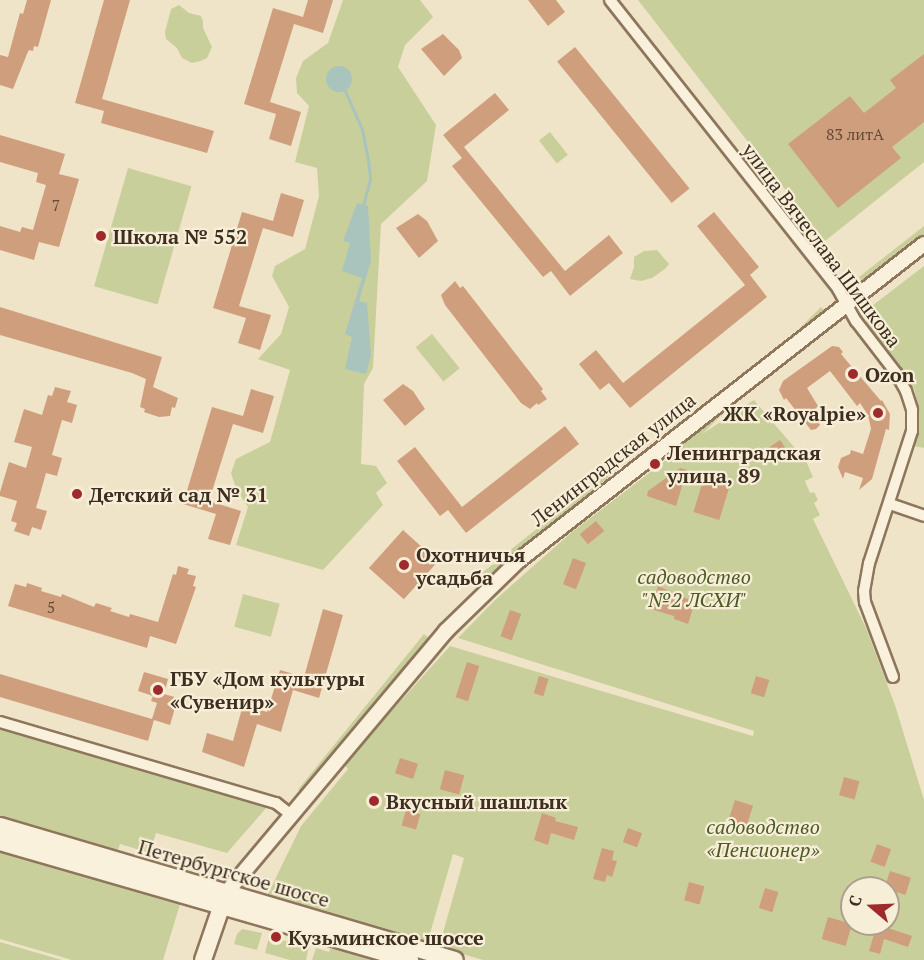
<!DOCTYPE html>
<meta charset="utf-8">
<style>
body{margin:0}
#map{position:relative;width:924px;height:960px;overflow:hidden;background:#f0e4c8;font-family:"PT Serif",serif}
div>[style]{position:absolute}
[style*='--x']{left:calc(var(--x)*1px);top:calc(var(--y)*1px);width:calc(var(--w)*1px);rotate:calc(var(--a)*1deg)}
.green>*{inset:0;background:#c9cf9b;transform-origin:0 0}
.water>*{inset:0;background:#a9c4bc}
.round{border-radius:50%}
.stream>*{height:3px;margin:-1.5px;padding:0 1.5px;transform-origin:1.5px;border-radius:1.5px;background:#a9c4bc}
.building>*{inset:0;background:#cf9f7d;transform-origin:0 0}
.roads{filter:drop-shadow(2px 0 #8d765c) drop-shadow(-2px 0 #8d765c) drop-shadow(0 2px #8d765c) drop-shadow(0 -2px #8d765c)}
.minor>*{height:10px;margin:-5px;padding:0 5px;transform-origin:5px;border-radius:5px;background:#faf1dc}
.tertiary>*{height:14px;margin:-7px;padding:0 7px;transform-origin:7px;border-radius:7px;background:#faf1dc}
.secondary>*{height:16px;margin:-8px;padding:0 8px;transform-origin:8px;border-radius:8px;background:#faf1dc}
.dots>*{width:16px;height:16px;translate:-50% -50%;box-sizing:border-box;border:3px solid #f7eed8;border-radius:50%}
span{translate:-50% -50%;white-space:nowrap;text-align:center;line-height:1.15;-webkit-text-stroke:4.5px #f7eed8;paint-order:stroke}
.number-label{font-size:16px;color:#624a37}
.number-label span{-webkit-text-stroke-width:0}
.poi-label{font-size:20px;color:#3d2e20;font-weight:700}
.left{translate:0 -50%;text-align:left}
.right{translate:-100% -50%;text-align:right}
.street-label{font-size:20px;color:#3d2e20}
.park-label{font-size:20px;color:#4d5a26;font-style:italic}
.north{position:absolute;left:840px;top:876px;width:60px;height:60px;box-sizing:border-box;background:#f7eed8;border:2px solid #ada18e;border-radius:50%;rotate:289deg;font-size:16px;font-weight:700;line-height:24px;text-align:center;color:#3d2e20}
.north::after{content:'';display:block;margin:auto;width:21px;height:27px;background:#9e2a2b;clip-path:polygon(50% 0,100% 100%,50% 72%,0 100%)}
</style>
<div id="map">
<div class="green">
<i style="clip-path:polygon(343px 0,420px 0,433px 17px,405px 45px,398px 67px,436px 125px,427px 181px,381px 224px,373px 368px,364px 384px,361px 464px,376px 466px,387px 483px,376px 493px,383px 505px,323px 570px,236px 545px,248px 507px,237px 491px,231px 473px,236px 459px,270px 442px,290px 370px,258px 359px,281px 334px,289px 307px,272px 276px,275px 266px,305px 249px,319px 196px,317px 168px,295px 162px,309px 106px,297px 93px,296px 78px,303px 61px,328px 43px)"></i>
<i style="clip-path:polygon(638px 0,924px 0,924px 162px,825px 241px)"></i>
<i style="clip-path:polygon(179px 5px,189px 13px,201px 16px,203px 21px,203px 28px,212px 47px,207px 58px,201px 61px,192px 63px,182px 58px,177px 48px,166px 39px,165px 32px,171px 9px)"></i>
<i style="left:550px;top:132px;width:29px;height:14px;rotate:52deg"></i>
<i style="left:128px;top:168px;width:66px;height:123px;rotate:16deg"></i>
<i style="clip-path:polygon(924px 226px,924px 234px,862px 282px,859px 277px)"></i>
<i style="clip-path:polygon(657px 250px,669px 264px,665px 269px,652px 278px,641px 281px,630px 279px,634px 267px,634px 257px,644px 251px)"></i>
<i style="clip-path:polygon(924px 266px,924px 448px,914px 446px,918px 406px,914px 388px,866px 321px,868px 309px)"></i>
<i style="left:821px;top:307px;width:6px;height:231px;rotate:45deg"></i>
<i style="left:432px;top:334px;width:44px;height:21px;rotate:51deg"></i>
<i style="clip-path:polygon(evenodd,754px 400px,806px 461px,813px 477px,805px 481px,810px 493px,814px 492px,818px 500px,814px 503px,820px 515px,813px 519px,866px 628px,895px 705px,924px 800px,924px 960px,483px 960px,439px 947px,464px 858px,453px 854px,427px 944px,267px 896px,301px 826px,348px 769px,344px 764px,450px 646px,753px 736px,754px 731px,458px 638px,494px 601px,572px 532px,687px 444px,754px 400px,852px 888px,888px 888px,888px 924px,852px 924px,852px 888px)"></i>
<i style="clip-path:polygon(606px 473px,609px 477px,481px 582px,477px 577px)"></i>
<i style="left:243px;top:594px;width:38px;height:34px;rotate:15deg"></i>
<i style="left:424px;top:634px;width:6px;height:200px;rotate:39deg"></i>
<i style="clip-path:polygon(0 729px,267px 807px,227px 853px,156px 833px,150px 853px,120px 844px,118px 850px,99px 847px,0 818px)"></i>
<i style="clip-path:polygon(0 850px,181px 901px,163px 960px,72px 960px,0 939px)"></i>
<i style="clip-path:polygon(242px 929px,262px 933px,257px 950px,234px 944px,237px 934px)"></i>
<i style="clip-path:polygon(269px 937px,309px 947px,306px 960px,290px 960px,265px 953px)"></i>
<i style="clip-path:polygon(0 942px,62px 960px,0 960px)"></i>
<i style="clip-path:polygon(316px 948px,329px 952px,330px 949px,356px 951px,387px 960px,312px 960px)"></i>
</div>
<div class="water">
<i class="round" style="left:326px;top:66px;width:26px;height:26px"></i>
<i style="clip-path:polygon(357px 203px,368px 206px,371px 261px,359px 301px,367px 303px,371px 355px,366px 374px,345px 369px,352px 337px,345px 334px,362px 278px,342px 271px,350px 243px,343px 241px)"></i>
</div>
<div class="stream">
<i style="--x:345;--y:91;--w:42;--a:65.9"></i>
<i style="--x:362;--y:129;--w:31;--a:79"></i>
<i style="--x:368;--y:159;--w:20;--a:84"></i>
<i style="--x:370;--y:179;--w:27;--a:105"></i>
</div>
<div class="building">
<i style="clip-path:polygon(27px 0,51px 0,38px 47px,34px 46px,33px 51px,29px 50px,27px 54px,13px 89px,0 85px,0 55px,8px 57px,20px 13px,23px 14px)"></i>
<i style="clip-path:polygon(104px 0,130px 0,102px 99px,214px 131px,207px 153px,101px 123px,104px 111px,75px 103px)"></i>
<i style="clip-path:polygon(308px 0,333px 0,323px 33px,294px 24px,270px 102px,301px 112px,291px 146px,269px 139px,276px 114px,244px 104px,273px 8px,303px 17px)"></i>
<i style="clip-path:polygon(528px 0,556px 0,565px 12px,548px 26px)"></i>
<i style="clip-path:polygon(443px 34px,459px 50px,462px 58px,444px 76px,421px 49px)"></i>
<i style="left:575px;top:47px;width:182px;height:23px;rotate:51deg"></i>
<i style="clip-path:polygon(924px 54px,924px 122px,892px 147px,901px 158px,838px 208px,788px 144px,850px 96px,864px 113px,896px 88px,890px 80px)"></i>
<i style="clip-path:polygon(495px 93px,509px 110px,464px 147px,565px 271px,609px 235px,623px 253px,570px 296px,551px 271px,543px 277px,452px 166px,462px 158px,443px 135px)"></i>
<i style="clip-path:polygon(0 135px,65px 154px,59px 174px,79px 179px,59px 247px,39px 242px,34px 260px,0 250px,0 226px,20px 232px,22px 227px,33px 230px,46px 185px,36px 182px,38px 173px,0 162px)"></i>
<i style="clip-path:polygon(281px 193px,304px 200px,293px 237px,263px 228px,239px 306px,271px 315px,260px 350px,238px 343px,246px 318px,213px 308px,242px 212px,273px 221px)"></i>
<i style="clip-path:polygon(714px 212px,759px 267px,750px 275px,767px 297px,630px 408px,609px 383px,600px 390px,579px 364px,596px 350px,623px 383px,745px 285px,697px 226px)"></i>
<i style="clip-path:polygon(418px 214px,427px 221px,438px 241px,419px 258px,396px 228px)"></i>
<i style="clip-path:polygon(455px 281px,460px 288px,463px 286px,543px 389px,541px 391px,547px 399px,538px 405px,537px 403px,530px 409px,521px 403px,445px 305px,441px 295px)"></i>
<i style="clip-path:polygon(0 307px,162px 357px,153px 387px,178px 398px,175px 408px,172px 407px,170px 416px,159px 417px,144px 412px,145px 409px,140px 407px,146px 379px,132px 373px,0 335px)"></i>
<i style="clip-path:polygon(832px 346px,839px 347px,843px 352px,841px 354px,881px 401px,882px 400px,890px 414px,889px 430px,886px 429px,872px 479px,859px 490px,863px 478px,845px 472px,843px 479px,838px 467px,841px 458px,850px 454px,851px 450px,863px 454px,871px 429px,868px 415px,860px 403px,857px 406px,830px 371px,807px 388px,818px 406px,815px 409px,818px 412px,814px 415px,820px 425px,816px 429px,811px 430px,786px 398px,784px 400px,779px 390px,783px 381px)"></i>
<i style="clip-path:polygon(403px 384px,413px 391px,425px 409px,405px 426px,383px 400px)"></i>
<i style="clip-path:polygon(55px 387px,71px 391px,67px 402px,77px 405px,72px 423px,62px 420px,55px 444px,52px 455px,62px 458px,57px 476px,46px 473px,39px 498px,36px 508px,47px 511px,41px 530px,32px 527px,29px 536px,14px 531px,17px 523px,11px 521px,17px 501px,0 496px,0 492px,9px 462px,26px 468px,32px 447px,14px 442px,24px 409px,42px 415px,48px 395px,52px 396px)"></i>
<i style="clip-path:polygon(251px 389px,274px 396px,263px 433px,233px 424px,209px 501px,241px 511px,230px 545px,208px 539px,216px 514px,183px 504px,212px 407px,243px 416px)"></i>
<i style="clip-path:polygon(565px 426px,579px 444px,466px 533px,448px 510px,440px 516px,397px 461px,415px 447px,462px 507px)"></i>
<i style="left:780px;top:440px;width:11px;height:21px;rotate:56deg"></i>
<i style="clip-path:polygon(680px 468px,687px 470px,676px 506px,647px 496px,648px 491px)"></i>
<i style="left:706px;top:471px;width:27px;height:43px;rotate:17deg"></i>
<i style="left:596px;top:521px;width:13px;height:21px;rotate:51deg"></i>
<i style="left:403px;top:530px;width:47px;height:51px;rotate:42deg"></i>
<i style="left:573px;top:558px;width:14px;height:28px;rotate:21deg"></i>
<i style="clip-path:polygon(178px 566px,189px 569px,187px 574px,196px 576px,193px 586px,196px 587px,176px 644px,150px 636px,147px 648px,8px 606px,15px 584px,26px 587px,27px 583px,42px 588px,41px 591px,61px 597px,62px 594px,94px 607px,96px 603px,112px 608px,110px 611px,129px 617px,130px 614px,158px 622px,173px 574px,176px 575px)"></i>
<i style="clip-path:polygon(658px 586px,695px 602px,688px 624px,674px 619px,674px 616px,651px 609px)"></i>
<i style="clip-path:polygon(323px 609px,343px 615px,319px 698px,293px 690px,281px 732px,257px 724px,244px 767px,202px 752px,207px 733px,233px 741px,243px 705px,267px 712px,280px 670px,304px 677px)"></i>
<i style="left:510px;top:610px;width:12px;height:28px;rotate:20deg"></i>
<i style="left:467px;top:662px;width:13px;height:37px;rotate:18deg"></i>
<i style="clip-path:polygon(144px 672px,168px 679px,164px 694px,178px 698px,170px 725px,154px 720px,148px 741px,0 697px,0 674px,152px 719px,157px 703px,151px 701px,153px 696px,138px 691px)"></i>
<i style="left:539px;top:676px;width:10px;height:18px;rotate:17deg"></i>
<i style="left:756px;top:676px;width:14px;height:18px;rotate:17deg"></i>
<i style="left:400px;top:758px;width:19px;height:16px;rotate:18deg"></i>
<i style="left:445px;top:770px;width:20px;height:20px;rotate:15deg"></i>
<i style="left:844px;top:777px;width:16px;height:19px;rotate:15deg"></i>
<i style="left:735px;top:800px;width:19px;height:24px;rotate:18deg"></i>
<i style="left:406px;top:810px;width:15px;height:16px;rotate:16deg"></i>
<i style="clip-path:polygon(542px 813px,556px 818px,555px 821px,578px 827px,574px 840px,551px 833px,548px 845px,534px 840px)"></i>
<i style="left:628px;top:828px;width:15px;height:15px;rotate:20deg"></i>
<i style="left:877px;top:844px;width:15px;height:19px;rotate:20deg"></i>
<i style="clip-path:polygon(602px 848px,614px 851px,612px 860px,617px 861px,612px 877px,607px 875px,605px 882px,593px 879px)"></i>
<i style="left:890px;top:871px;width:22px;height:18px;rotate:18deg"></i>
<i style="left:689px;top:882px;width:16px;height:19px;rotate:15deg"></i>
<i style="left:765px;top:888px;width:14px;height:21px;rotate:17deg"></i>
<i style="left:828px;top:917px;width:25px;height:23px;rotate:16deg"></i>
<i style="clip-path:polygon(877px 924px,889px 924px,888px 928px,912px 936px,908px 947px,884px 939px,880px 954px,869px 951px)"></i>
</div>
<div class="roads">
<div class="minor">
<i style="--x:610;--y:0;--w:368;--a:51.7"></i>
<i style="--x:838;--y:289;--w:37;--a:61"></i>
<i style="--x:856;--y:321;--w:66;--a:52.4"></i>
<i style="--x:896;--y:373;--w:21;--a:61"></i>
<i style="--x:906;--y:391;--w:20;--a:72"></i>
<i style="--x:912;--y:410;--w:21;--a:90"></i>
<i style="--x:912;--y:431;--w:139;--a:108"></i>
<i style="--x:869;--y:563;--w:28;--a:100"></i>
<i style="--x:864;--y:591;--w:11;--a:85"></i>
<i style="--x:865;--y:602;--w:80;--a:69.5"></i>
<i style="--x:890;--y:504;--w:36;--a:19"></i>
<i style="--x:0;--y:722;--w:288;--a:16.4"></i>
<i style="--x:276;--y:803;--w:18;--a:38"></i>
</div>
<div class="tertiary">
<i style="--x:227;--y:892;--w:341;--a:-50"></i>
<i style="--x:446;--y:631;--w:100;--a:-44.2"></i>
<i style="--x:518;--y:561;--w:515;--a:-37.98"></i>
</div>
<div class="secondary">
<i style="--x:0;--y:826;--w:474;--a:16.4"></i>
<i style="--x:0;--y:842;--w:427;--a:16.1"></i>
<i style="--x:203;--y:960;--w:68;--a:-71"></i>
</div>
</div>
<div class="dots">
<i style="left:101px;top:236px;background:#9e2a2b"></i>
<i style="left:853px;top:374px;background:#9e2a2b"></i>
<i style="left:878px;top:413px;background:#9e2a2b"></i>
<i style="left:655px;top:464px;background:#9e2a2b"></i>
<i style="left:77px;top:494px;background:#9e2a2b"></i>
<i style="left:404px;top:565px;background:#9e2a2b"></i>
<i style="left:158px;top:690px;background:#9e2a2b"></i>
<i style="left:374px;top:801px;background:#9e2a2b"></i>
<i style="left:276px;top:937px;background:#9e2a2b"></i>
</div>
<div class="number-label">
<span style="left:855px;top:134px">83 литА</span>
<span style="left:56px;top:205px">7</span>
<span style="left:51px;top:607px">5</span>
</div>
<div class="poi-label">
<span class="left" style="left:113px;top:236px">Школа № 552</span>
<span class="left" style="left:865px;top:374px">Ozon</span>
<span class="right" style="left:866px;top:413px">ЖК «Royalpie»</span>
<span class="left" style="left:667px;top:464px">Ленинградская<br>улица, 89</span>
<span class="left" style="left:89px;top:494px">Детский сад № 31</span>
<span class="left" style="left:416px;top:566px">Охотничья<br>усадьба</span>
<span class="left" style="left:170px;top:690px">ГБУ «Дом культуры<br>«Сувенир»</span>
<span class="left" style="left:386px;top:801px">Вкусный шашлык</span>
<span class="left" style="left:288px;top:937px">Кузьминское шоссе</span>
</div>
<div class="street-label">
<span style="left:822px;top:245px;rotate:53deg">улица Вячеслава Шишкова</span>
<span style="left:613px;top:459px;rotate:-38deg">Ленинградская улица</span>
<span style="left:234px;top:873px;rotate:16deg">Петербургское шоссе</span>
</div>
<div class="park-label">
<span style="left:694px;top:588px">садоводство<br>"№2 ЛСХИ"</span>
<span style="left:763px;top:838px">садоводство<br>«Пенсионер»</span>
</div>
<div class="north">С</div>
</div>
